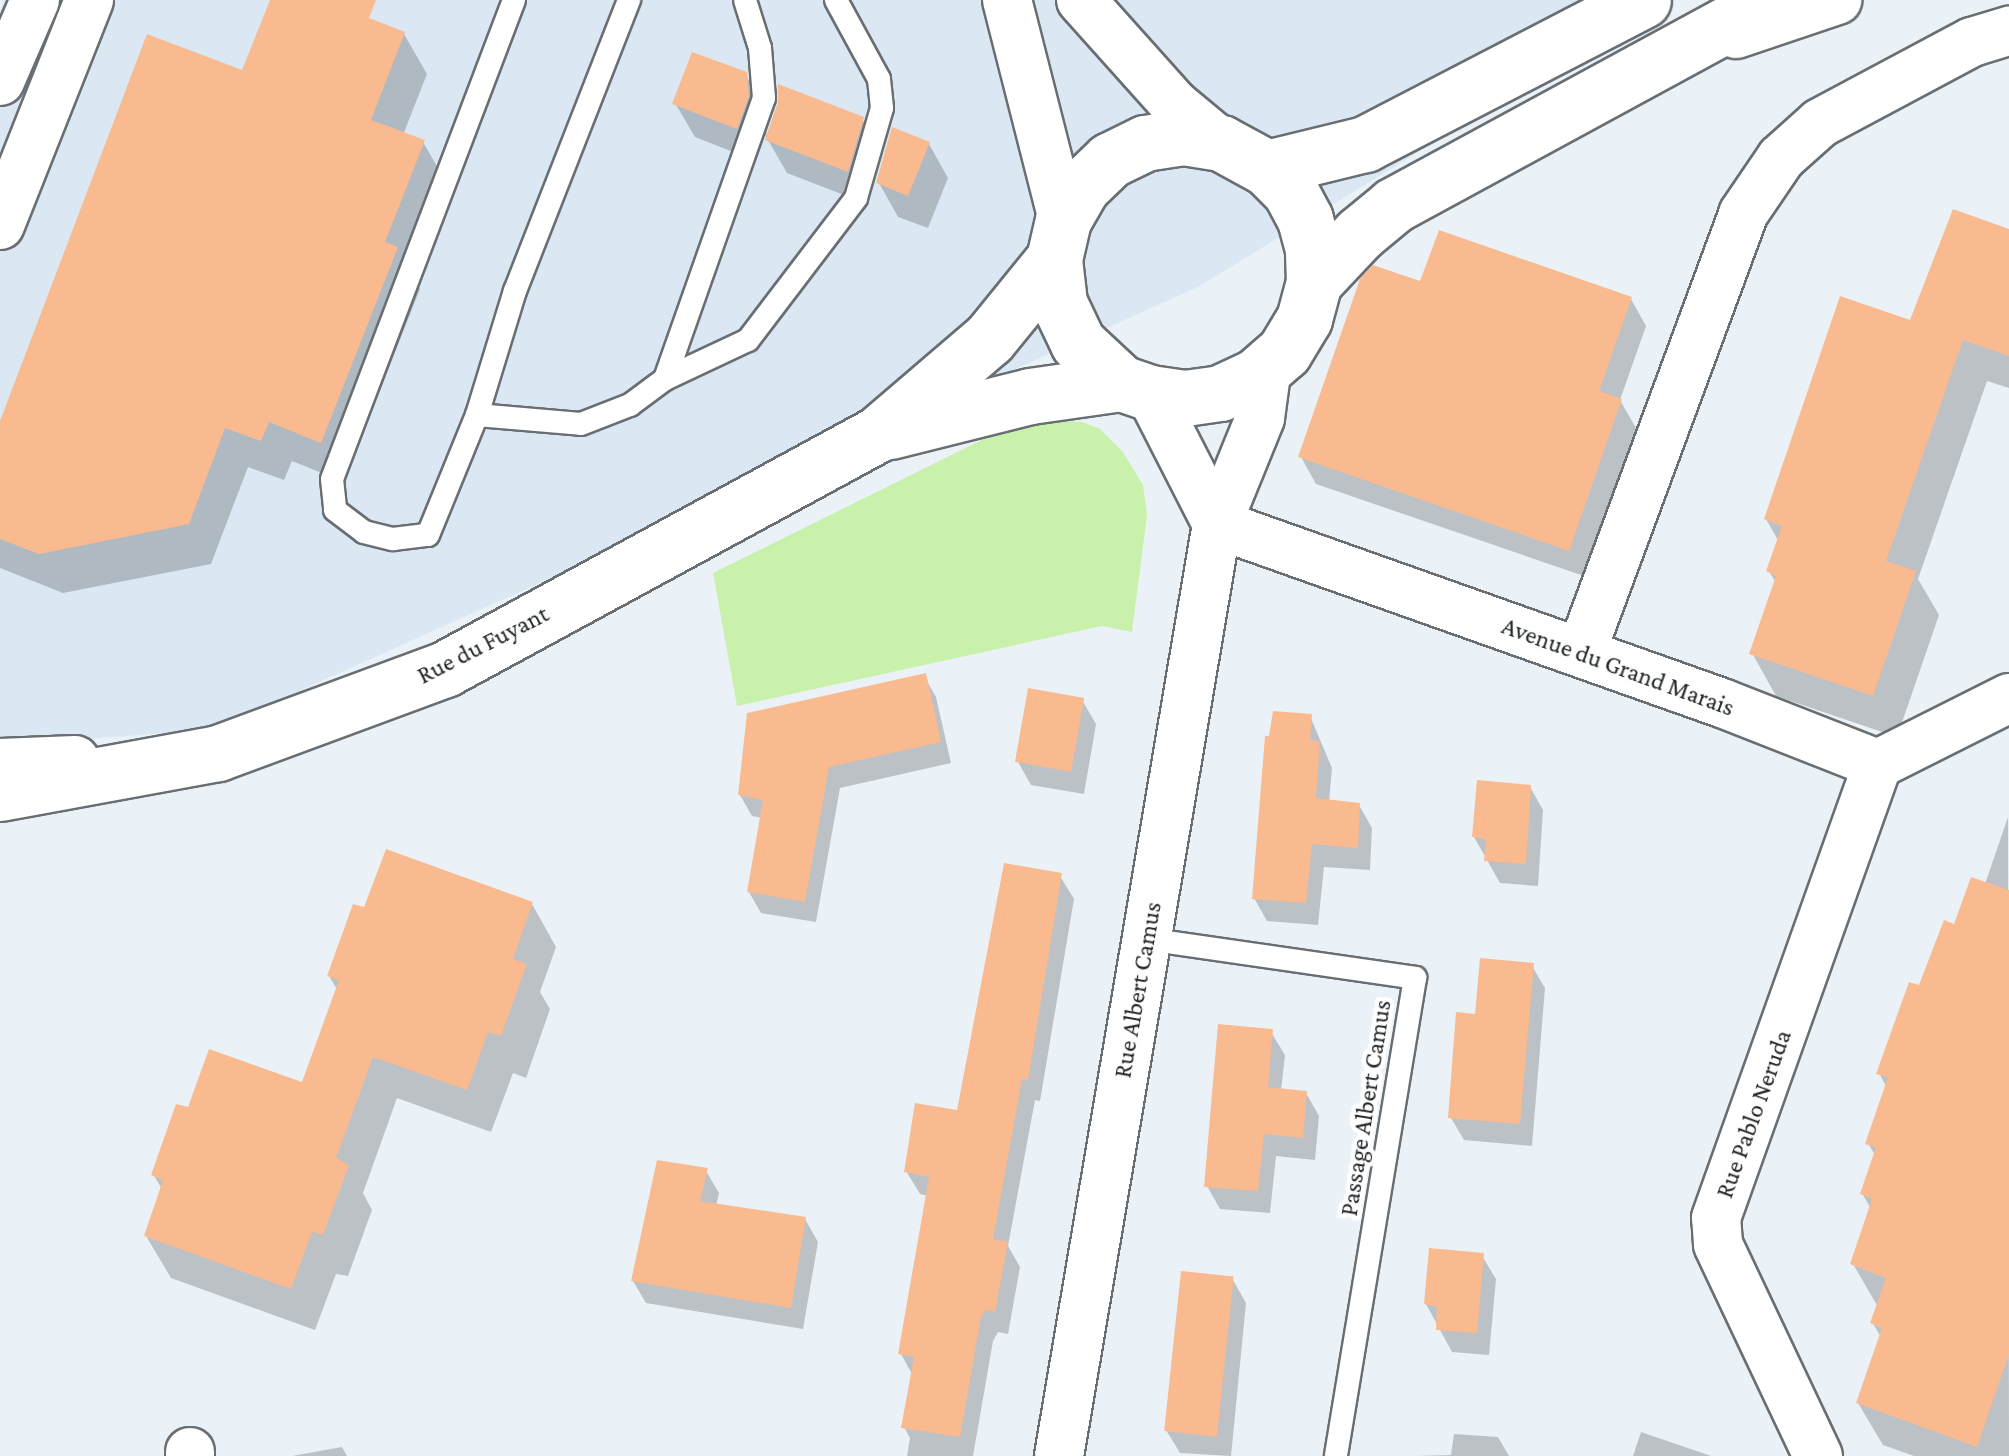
<!DOCTYPE html>
<style>
body{margin:0}
#map{position:relative;width:2009px;height:1456px;overflow:hidden;background:#ebf2f7;font-family:"Crimson Pro",serif}
div>[style]{position:absolute}
[style*='--x']{left:calc(var(--x)*1px);top:calc(var(--y)*1px);width:calc(var(--w)*1px);rotate:calc(var(--a)*1deg)}
.built>*{inset:0;background:#dbe8f3}
.green>*{inset:0;background:#c9f1ac}
.shadow>*{inset:0;background:#0003}
.building>*{inset:0;background:#faba90;transform-origin:0 0}
.roads{filter:drop-shadow(2px 0 #686e72) drop-shadow(-2px 0 #686e72) drop-shadow(0 2px #686e72) drop-shadow(0 -2px #686e72)}
.lane>*{height:22px;margin:-11px;padding:0 11px;transform-origin:11px;border-radius:11px;background:#fff}
.street>*{height:48px;margin:-24px;padding:0 24px;transform-origin:24px;border-radius:24px;background:#fff}
.secondary>*{height:55px;margin:-27.5px;padding:0 27.5px;transform-origin:27.5px;border-radius:27.5px;background:#fff}
span{translate:-50% -50%;white-space:nowrap;text-align:center;line-height:1.15;-webkit-text-stroke:9px #fefefe;paint-order:stroke}
.street-label{font-size:25px;color:#222527}
</style>
<div id="map">
<div class="built">
<i style="clip-path:polygon(4px 0,1667px 0,1198px 287px,215px 729px,0 746px,0 11px)"></i>
</div>
<div class="green">
<i style="clip-path:polygon(1024px 419px,1082px 422px,1100px 429px,1123px 452px,1143px 485px,1147px 515px,1132px 632px,1102px 626px,737px 706px,713px 573px)"></i>
</div>
<div class="shadow">
<i style="clip-path:polygon(273px 0,317px 0,404px 34px,427px 74px,403px 135px,423px 142px,446px 182px,411px 273px,420px 289px,344px 482px,292px 461px,284px 480px,248px 467px,211px 564px,63px 593px,0 568px,0 428px,243px 73px)"></i>
<i style="clip-path:polygon(745px 74px,765px 109px,767px 139px,765px 135px,756px 161px,695px 137px,675px 103px)"></i>
<i style="clip-path:polygon(862px 119px,882px 153px,867px 204px,787px 173px,768px 140px)"></i>
<i style="clip-path:polygon(929px 144px,948px 178px,928px 228px,898px 217px,879px 183px)"></i>
<i style="clip-path:polygon(2009px 231px,2009px 388px,1987px 381px,1918px 579px,1939px 615px,1897px 737px,1776px 696px,1752px 653px,1776px 583px,1769px 571px,1779px 542px,1766px 519px,1912px 323px)"></i>
<i style="clip-path:polygon(1422px 284px,1631px 299px,1646px 326px,1620px 400px,1636px 428px,1584px 576px,1316px 484px,1301px 457px)"></i>
<i style="clip-path:polygon(924px 676px,936px 697px,951px 763px,840px 788px,816px 922px,761px 913px,749px 892px,763px 818px,752px 816px,740px 795px)"></i>
<i style="clip-path:polygon(1082px 700px,1096px 724px,1084px 794px,1031px 785px,1018px 762px)"></i>
<i style="clip-path:polygon(1310px 716px,1332px 768px,1329px 802px,1359px 805px,1372px 828px,1370px 870px,1324px 867px,1318px 925px,1267px 921px,1254px 898px)"></i>
<i style="clip-path:polygon(1530px 787px,1543px 810px,1538px 886px,1500px 883px,1474px 837px)"></i>
<i style="clip-path:polygon(2008px 817px,2009px 1456px,1914px 1456px,1883px 1445px,1858px 1403px,1881px 1337px,1872px 1322px,1878px 1307px,1853px 1264px,1871px 1209px,1862px 1193px,1876px 1157px,1868px 1143px,1887px 1088px,1879px 1073px,1921px 988px,1985px 884px)"></i>
<i style="clip-path:polygon(1060px 876px,1074px 899px,1040px 1101px,1035px 1100px,1008px 1246px,1020px 1267px,1008px 1334px,998px 1332px,993px 1341px,973px 1456px,907px 1456px,910px 1438px,904px 1427px,913px 1376px,901px 1354px,928px 1196px,920px 1194px,906px 1171px,959px 1113px)"></i>
<i style="clip-path:polygon(532px 904px,556px 947px,540px 992px,550px 1009px,526px 1078px,513px 1073px,491px 1132px,397px 1098px,363px 1193px,372px 1210px,348px 1276px,336px 1274px,315px 1330px,171px 1278px,146px 1236px,162px 1189px,153px 1174px,190px 1111px,304px 1085px,338px 991px,329px 976px,366px 910px)"></i>
<i style="clip-path:polygon(1532px 966px,1545px 988px,1532px 1146px,1464px 1140px,1451px 1118px)"></i>
<i style="clip-path:polygon(1271px 1032px,1285px 1055px,1281px 1091px,1306px 1093px,1319px 1116px,1315px 1160px,1276px 1156px,1270px 1213px,1220px 1209px,1207px 1186px)"></i>
<i style="clip-path:polygon(706px 1171px,719px 1193px,716px 1206px,805px 1219px,818px 1242px,803px 1329px,646px 1303px,633px 1281px)"></i>
<i style="clip-path:polygon(1482px 1256px,1496px 1279px,1489px 1355px,1452px 1352px,1426px 1304px)"></i>
<i style="clip-path:polygon(1233px 1280px,1246px 1303px,1231px 1456px,1180px 1453px,1166px 1430px)"></i>
<i style="clip-path:polygon(1641px 1432px,1711px 1456px,1633px 1456px)"></i>
<i style="clip-path:polygon(1454px 1434px,1498px 1437px,1509px 1456px,1417px 1456px,1451px 1455px)"></i>
<i style="clip-path:polygon(342px 1447px,347px 1456px,292px 1456px)"></i>
</div>
<div class="building">
<i style="clip-path:polygon(270px 0,376px 0,369px 18px,405px 32px,371px 120px,425px 140px,385px 242px,398px 247px,321px 443px,269px 422px,261px 441px,225px 428px,189px 524px,39px 554px,0 539px,0 421px,147px 34px,242px 70px)"></i>
<i style="clip-path:polygon(692px 52px,747px 72px,749px 96px,737px 129px,672px 104px)"></i>
<i style="clip-path:polygon(778px 84px,864px 117px,848px 172px,765px 140px,778px 102px)"></i>
<i style="clip-path:polygon(892px 127px,930px 142px,908px 196px,876px 183px)"></i>
<i style="clip-path:polygon(1953px 209px,2009px 229px,2009px 356px,1963px 340px,1886px 561px,1916px 571px,1873px 696px,1749px 654px,1776px 576px,1766px 571px,1782px 526px,1764px 519px,1840px 296px,1910px 320px)"></i>
<i style="clip-path:polygon(1439px 230px,1632px 297px,1599px 391px,1622px 399px,1569px 551px,1298px 457px,1360px 279px,1373px 265px,1420px 281px)"></i>
<i style="clip-path:polygon(926px 673px,941px 742px,829px 767px,805px 902px,747px 892px,763px 800px,738px 795px,747px 713px)"></i>
<i style="left:1028px;top:688px;width:57px;height:75px;rotate:10deg"></i>
<i style="clip-path:polygon(1273px 711px,1312px 714px,1310px 740px,1320px 742px,1316px 798px,1360px 803px,1358px 848px,1312px 844px,1306px 903px,1252px 899px,1265px 736px,1269px 736px)"></i>
<i style="clip-path:polygon(1477px 780px,1531px 785px,1526px 864px,1484px 861px,1486px 839px,1472px 837px)"></i>
<i style="clip-path:polygon(386px 849px,533px 902px,513px 959px,527px 964px,501px 1036px,488px 1032px,467px 1090px,373px 1057px,336px 1158px,349px 1165px,323px 1235px,312px 1232px,291px 1289px,144px 1236px,163px 1180px,151px 1175px,176px 1104px,188px 1107px,209px 1049px,302px 1082px,339px 980px,327px 976px,353px 904px,364px 907px)"></i>
<i style="clip-path:polygon(1004px 863px,1062px 873px,1028px 1080px,1022px 1079px,993px 1239px,1008px 1242px,995px 1312px,985px 1310px,981px 1317px,960px 1437px,901px 1428px,914px 1357px,898px 1354px,929px 1177px,904px 1172px,915px 1103px,957px 1110px)"></i>
<i style="clip-path:polygon(1971px 877px,2009px 890px,2009px 1354px,1977px 1447px,1856px 1403px,1882px 1328px,1870px 1323px,1886px 1278px,1850px 1264px,1872px 1199px,1860px 1194px,1876px 1147px,1865px 1144px,1888px 1077px,1876px 1074px,1909px 982px,1919px 985px,1944px 920px,1954px 924px)"></i>
<i style="clip-path:polygon(1480px 958px,1534px 963px,1520px 1124px,1448px 1118px,1456px 1012px,1475px 1014px)"></i>
<i style="clip-path:polygon(1218px 1024px,1273px 1029px,1268px 1087px,1307px 1091px,1303px 1138px,1264px 1134px,1258px 1191px,1204px 1187px)"></i>
<i style="clip-path:polygon(657px 1160px,708px 1168px,700px 1201px,806px 1217px,791px 1308px,631px 1281px)"></i>
<i style="clip-path:polygon(1429px 1248px,1484px 1253px,1477px 1333px,1436px 1330px,1437px 1307px,1424px 1304px)"></i>
<i style="left:1181px;top:1271px;width:53px;height:161px;rotate:6deg"></i>
</div>
<div class="roads">
<div class="lane">
<i style="--x:514;--y:0;--w:512;--a:110.8"></i>
<i style="--x:332;--y:479;--w:31;--a:84"></i>
<i style="--x:335;--y:510;--w:36;--a:37"></i>
<i style="--x:364;--y:532;--w:30;--a:14"></i>
<i style="--x:393;--y:539;--w:35;--a:-7"></i>
<i style="--x:428;--y:535;--w:130;--a:-67.8"></i>
<i style="--x:477;--y:415;--w:130;--a:-73"></i>
<i style="--x:515;--y:291;--w:313;--a:-68.6"></i>
<i style="--x:665;--y:379;--w:298;--a:-70.6"></i>
<i style="--x:764;--y:98;--w:50;--a:-94.6"></i>
<i style="--x:760;--y:48;--w:50;--a:-107.4"></i>
<i style="--x:477;--y:415;--w:104;--a:4.9"></i>
<i style="--x:581;--y:424;--w:53;--a:-21.2"></i>
<i style="--x:630;--y:405;--w:44;--a:-36.6"></i>
<i style="--x:665;--y:379;--w:92;--a:-25.2"></i>
<i style="--x:748;--y:340;--w:178;--a:-52.7"></i>
<i style="--x:856;--y:198;--w:94;--a:-73.9"></i>
<i style="--x:882;--y:108;--w:29;--a:-96"></i>
<i style="--x:879;--y:79;--w:90;--a:-118.6"></i>
<i style="--x:1146;--y:939;--w:272;--a:8.2"></i>
<i style="--x:1415;--y:978;--w:484;--a:99.4"></i>
</div>
<div class="street">
<i style="--x:1007;--y:0;--w:227;--a:75.7"></i>
<i style="--x:1081;--y:0;--w:140;--a:48.2"></i>
<i style="--x:1174;--y:104;--w:61;--a:39.7"></i>
<i style="--x:1736;--y:34;--w:107;--a:-18.6"></i>
<i style="--x:0;--y:81;--w:88;--a:-66.6"></i>
<i style="--x:0;--y:225;--w:242;--a:-68.4"></i>
<i style="--x:1150;--y:393;--w:147;--a:62.9"></i>
<i style="--x:1217;--y:524;--w:536;--a:19.52"></i>
<i style="--x:1722;--y:703;--w:168;--a:21.4"></i>
<i style="--x:1878;--y:764;--w:147;--a:-26.7"></i>
<i style="--x:1581;--y:653;--w:468;--a:-69.7"></i>
<i style="--x:1743;--y:214;--w:68;--a:-55.8"></i>
<i style="--x:1781;--y:158;--w:52;--a:-41.9"></i>
<i style="--x:1820;--y:123;--w:172;--a:-28.1"></i>
<i style="--x:1972;--y:42;--w:39;--a:-17"></i>
<i style="--x:0;--y:763;--w:75;--a:-2.3"></i>
<i style="--x:190;--y:1452;--w:4;--a:90"></i>
<i style="--x:1059;--y:1456;--w:945;--a:-80.38"></i>
<i style="--x:1217;--y:524;--w:114;--a:-67.9"></i>
<i style="--x:1260;--y:418;--w:52;--a:-82.3"></i>
<i style="--x:1818;--y:1456;--w:234;--a:-115.3"></i>
<i style="--x:1718;--y:1244;--w:26;--a:-94"></i>
<i style="--x:1716;--y:1218;--w:482;--a:-70.4"></i>
</div>
<div class="secondary">
<i style="--x:1267;--y:168;--w:101;--a:-13.8"></i>
<i style="--x:1365;--y:144;--w:313;--a:-27.4"></i>
<i style="--x:1314;--y:282;--w:33;--a:-92"></i>
<i style="--x:1313;--y:249;--w:31;--a:-105"></i>
<i style="--x:1305;--y:219;--w:32;--a:-118"></i>
<i style="--x:1290;--y:191;--w:33;--a:-135"></i>
<i style="--x:1267;--y:168;--w:52;--a:-151.5"></i>
<i style="--x:1221;--y:143;--w:38;--a:-171"></i>
<i style="--x:1183;--y:137;--w:38;--a:171"></i>
<i style="--x:1145;--y:143;--w:39;--a:154"></i>
<i style="--x:1110;--y:160;--w:39;--a:136"></i>
<i style="--x:1082;--y:187;--w:38;--a:120"></i>
<i style="--x:1063;--y:220;--w:40;--a:103"></i>
<i style="--x:1054;--y:259;--w:44;--a:83.5"></i>
<i style="--x:1059;--y:303;--w:44;--a:64.6"></i>
<i style="--x:1078;--y:343;--w:59;--a:42.9"></i>
<i style="--x:1121;--y:383;--w:31;--a:19"></i>
<i style="--x:1150;--y:393;--w:35;--a:8"></i>
<i style="--x:1185;--y:398;--w:35;--a:-8"></i>
<i style="--x:1220;--y:393;--w:38;--a:-25"></i>
<i style="--x:1255;--y:377;--w:38;--a:-41"></i>
<i style="--x:1284;--y:352;--w:39;--a:-59"></i>
<i style="--x:1304;--y:319;--w:38;--a:-75"></i>
<i style="--x:1314;--y:282;--w:66;--a:-46.8"></i>
<i style="--x:1359;--y:234;--w:45;--a:-39.6"></i>
<i style="--x:1394;--y:205;--w:429;--a:-28.5"></i>
<i style="--x:890;--y:431;--w:144;--a:-14"></i>
<i style="--x:1030;--y:396;--w:92;--a:-8.1"></i>
<i style="--x:0;--y:793;--w:222;--a:-10.4"></i>
<i style="--x:218;--y:753;--w:242;--a:-20.3"></i>
<i style="--x:445;--y:669;--w:493;--a:-28.5"></i>
<i style="--x:878;--y:434;--w:146;--a:-40.6"></i>
<i style="--x:989;--y:339;--w:103;--a:-50.9"></i>
</div>
</div>
<div class="street-label">
<span style="left:483px;top:645px;rotate:-27deg">Rue du Fuyant</span>
<span style="left:1618px;top:667px;rotate:20deg">Avenue du Grand Marais</span>
<span style="left:1138px;top:990px;rotate:-80deg">Rue Albert Camus</span>
<span style="left:1366px;top:1108px;rotate:-81deg">Passage Albert Camus</span>
<span style="left:1754px;top:1114px;rotate:-70deg">Rue Pablo Neruda</span>
</div>
</div>
